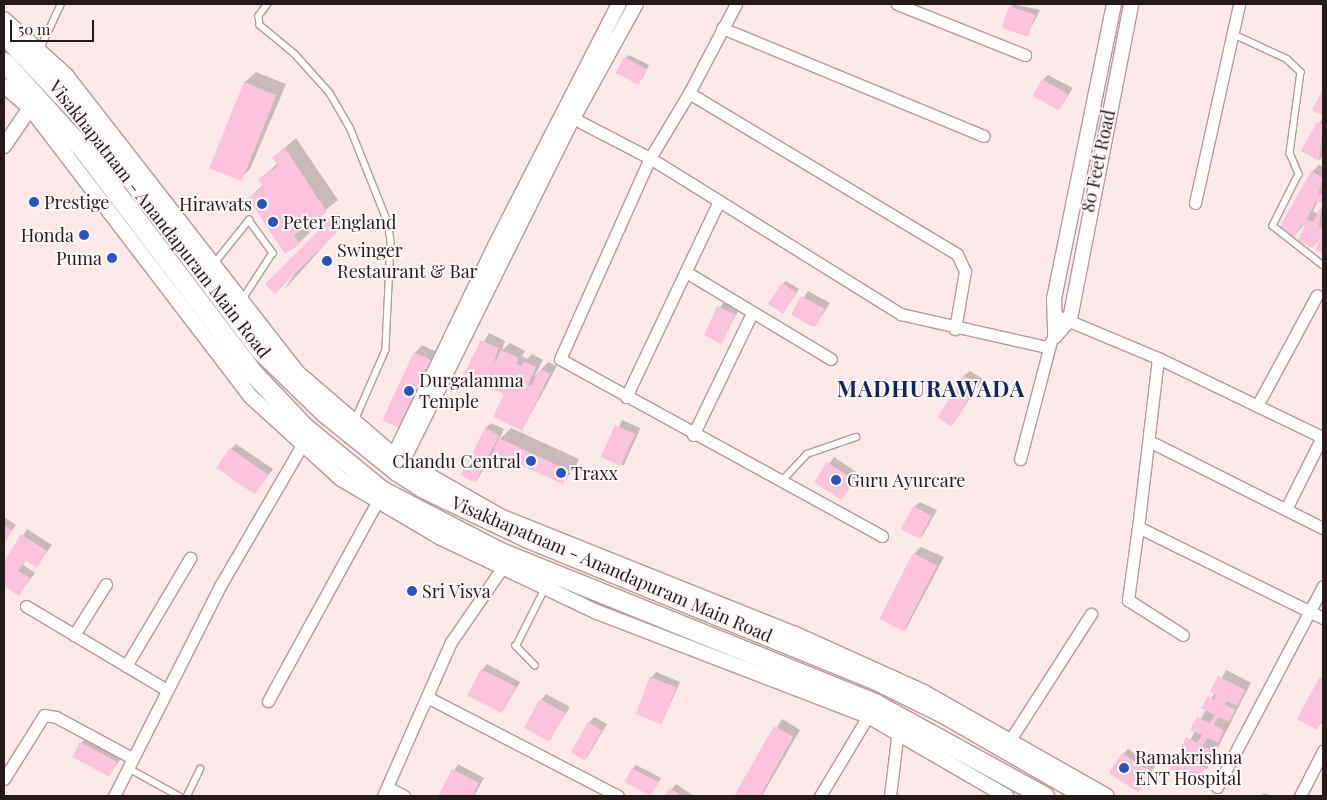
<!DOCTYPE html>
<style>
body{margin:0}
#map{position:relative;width:1327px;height:800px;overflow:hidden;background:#fbe8e9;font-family:"Playfair Display",serif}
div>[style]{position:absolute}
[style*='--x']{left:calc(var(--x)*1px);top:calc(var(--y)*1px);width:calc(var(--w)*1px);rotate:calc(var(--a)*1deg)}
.shadow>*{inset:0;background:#0003;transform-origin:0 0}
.building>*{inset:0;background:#fcc3dd;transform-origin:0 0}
.roads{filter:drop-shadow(1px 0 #b7999c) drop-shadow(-1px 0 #b7999c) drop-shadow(0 1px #b7999c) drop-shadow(0 -1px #b7999c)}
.service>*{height:5.5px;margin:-2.75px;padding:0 2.75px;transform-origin:2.75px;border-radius:2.75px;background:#fff}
.minor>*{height:11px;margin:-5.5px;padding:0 5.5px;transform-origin:5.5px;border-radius:5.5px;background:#fff}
.tertiary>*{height:14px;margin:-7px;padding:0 7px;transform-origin:7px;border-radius:7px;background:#fff}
.primary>*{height:19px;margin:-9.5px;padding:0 9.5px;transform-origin:9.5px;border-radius:9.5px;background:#fff}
.dots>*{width:14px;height:14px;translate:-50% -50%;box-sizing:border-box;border:2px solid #fff8f9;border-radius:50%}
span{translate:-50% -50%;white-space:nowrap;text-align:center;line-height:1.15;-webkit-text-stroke:4px #fff8f9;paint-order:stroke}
.street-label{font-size:18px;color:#251a1b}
.poi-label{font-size:18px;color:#251a1b}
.left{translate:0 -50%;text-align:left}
.right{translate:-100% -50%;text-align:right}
.district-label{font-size:22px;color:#12265c;font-weight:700;letter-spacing:1px}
.frame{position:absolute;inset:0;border:5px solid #251a1b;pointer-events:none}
.scale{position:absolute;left:10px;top:20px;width:84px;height:22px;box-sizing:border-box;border:2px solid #251a1b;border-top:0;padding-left:6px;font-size:15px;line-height:18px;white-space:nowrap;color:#251a1b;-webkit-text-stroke:4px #fff8f9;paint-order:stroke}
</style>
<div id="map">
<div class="shadow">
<i style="clip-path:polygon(1013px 4px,1040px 10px,1027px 36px,1003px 28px)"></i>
<i style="clip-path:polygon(629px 55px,649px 65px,642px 80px,625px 58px)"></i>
<i style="clip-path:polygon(256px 72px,286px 84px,250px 169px,239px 180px,245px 82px)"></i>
<i style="clip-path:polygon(1048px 75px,1073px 88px,1059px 109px,1043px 80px)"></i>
<i style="clip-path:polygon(1323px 117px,1323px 156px,1319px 160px,1303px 151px)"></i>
<i style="clip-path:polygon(296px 138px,338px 200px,306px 225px,310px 232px,299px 243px,249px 198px,263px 185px,259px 180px,278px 163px,274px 157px)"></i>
<i style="clip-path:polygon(1319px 165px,1323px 167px,1323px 204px,1318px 201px,1313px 211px,1318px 214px,1323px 205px,1323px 235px,1312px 247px,1304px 224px,1294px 237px,1312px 172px)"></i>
<i style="clip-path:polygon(338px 213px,346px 221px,284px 290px,332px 218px)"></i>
<i style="clip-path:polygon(786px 281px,799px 289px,784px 311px,783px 284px)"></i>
<i style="clip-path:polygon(808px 291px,830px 303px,814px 327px,792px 315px)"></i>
<i style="left:724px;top:301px;width:17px;height:39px;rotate:28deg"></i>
<i style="clip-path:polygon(489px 333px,505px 341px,502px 350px,510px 343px,525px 351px,522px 356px,527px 359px,532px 354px,543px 360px,534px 377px,548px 362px,557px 366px,522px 430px,492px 370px,481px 381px,466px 373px)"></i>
<i style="clip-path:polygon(422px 345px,441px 354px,411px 421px,415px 353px)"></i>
<i style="clip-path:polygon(970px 371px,983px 379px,952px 425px,964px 376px)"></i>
<i style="left:622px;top:420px;width:20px;height:41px;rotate:24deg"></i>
<i style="clip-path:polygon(491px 423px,504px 429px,499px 440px,511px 428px,579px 459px,574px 470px,563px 481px,494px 451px,476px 482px,486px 428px)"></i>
<i style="clip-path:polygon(236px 444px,273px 469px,254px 493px,231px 449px)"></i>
<i style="left:834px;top:457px;width:30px;height:31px;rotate:34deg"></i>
<i style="clip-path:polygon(920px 502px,937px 510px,921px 538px,914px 507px)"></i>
<i style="clip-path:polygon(4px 517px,16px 525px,4px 542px)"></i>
<i style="clip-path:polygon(27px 529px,52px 545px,37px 566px,26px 559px,23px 565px,35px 573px,19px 594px,4px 585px,4px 564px)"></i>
<i style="clip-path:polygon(921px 547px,944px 557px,905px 631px,914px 554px)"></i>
<i style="clip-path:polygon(487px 664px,520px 682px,502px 712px,482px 670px)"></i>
<i style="left:1226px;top:670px;width:28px;height:97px;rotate:27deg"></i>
<i style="clip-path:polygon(656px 672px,680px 682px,662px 722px,651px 678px)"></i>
<i style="clip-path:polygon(1323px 675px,1323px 722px,1317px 728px,1299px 719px)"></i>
<i style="clip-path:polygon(546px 694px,570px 707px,549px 740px,541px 700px)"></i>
<i style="clip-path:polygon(594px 717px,607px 724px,586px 759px,589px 723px)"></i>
<i style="clip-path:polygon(782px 719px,800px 730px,762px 796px,735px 796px)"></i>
<i style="clip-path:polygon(87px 738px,122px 757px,109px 775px,81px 743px)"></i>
<i style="clip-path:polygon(1128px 749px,1155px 767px,1138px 790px,1123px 754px)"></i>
<i style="clip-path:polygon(458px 764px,484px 778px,474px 796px,439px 796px)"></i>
<i style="clip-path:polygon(636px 765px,661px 778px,651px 795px,633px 769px)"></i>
<i style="clip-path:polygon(676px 784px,694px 796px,666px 796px)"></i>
<i style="clip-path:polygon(1264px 793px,1273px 796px,1261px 796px)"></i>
</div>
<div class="building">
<i style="left:1009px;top:6px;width:28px;height:23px;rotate:19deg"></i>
<i style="left:624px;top:57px;width:26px;height:18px;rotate:28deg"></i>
<i style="left:1042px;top:79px;width:30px;height:19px;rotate:30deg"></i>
<i style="left:244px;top:82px;width:35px;height:93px;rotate:22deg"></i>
<i style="clip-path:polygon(1323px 90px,1323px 116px,1312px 110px)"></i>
<i style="clip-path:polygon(1317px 122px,1323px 125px,1319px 161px,1301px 151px)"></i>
<i style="clip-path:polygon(285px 148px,327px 212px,294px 235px,300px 244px,285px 254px,248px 198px,263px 187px,258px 179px,278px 166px,272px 157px)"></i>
<i style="clip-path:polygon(evenodd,1311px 171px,1323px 178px,1318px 195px,1323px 194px,1319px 227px,1323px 229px,1323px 254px,1315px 250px,1321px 239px,1312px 248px,1298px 240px,1305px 226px,1302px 224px,1294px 238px,1278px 230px,1311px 171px,1316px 201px,1322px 204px,1313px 222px,1307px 219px,1316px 201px)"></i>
<i style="left:332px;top:217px;width:14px;height:95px;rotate:45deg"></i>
<i style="left:782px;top:283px;width:18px;height:25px;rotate:34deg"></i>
<i style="left:801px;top:296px;width:27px;height:21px;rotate:28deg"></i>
<i style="left:717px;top:306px;width:20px;height:32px;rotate:24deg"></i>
<i style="clip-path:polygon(481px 340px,498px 348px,494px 364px,501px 350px,519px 358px,516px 363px,521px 366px,524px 361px,536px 367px,528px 385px,531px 386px,540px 369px,550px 374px,522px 431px,493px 417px,504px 394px,484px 384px,491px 370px,482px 382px,464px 374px)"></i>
<i style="left:414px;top:352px;width:23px;height:75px;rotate:25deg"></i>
<i style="left:963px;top:375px;width:17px;height:50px;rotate:31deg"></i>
<i style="left:615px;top:425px;width:22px;height:35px;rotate:24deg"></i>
<i style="left:485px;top:428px;width:16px;height:53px;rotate:27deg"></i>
<i style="left:499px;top:438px;width:77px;height:15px;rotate:25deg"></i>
<i style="left:230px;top:448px;width:47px;height:24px;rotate:35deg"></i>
<i style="left:827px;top:462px;width:33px;height:24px;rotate:33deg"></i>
<i style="left:913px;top:506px;width:21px;height:26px;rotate:28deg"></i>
<i style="clip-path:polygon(4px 525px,12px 530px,4px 544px)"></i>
<i style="clip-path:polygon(21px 534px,47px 551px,37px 568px,25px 560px,18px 571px,30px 578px,19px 596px,4px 586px,4px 562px)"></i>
<i style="left:913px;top:553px;width:27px;height:74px;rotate:27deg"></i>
<i style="left:481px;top:669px;width:39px;height:30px;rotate:27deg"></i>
<i style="clip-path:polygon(1218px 676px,1245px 690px,1237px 706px,1227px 701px,1225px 704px,1235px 710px,1229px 722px,1218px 717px,1214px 725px,1224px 730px,1218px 743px,1207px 738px,1203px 746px,1214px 751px,1207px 764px,1198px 759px,1196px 763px,1205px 768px,1198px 783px,1170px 769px,1178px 754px,1188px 759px,1190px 756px,1180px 750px,1186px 737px,1197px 743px,1202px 735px,1190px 730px,1197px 717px,1210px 723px,1214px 715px,1201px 708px,1208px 696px,1214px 700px,1216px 695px,1210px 692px)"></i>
<i style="left:650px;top:677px;width:28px;height:40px;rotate:21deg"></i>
<i style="clip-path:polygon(1319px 678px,1323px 680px,1323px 719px,1317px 730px,1297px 719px)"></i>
<i style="left:540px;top:699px;width:29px;height:33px;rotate:29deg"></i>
<i style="left:588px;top:722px;width:16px;height:35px;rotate:30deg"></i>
<i style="clip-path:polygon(774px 726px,793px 737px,760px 796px,734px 796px)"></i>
<i style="left:80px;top:742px;width:42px;height:17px;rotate:28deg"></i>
<i style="left:1122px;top:753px;width:35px;height:24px;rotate:33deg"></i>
<i style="left:632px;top:768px;width:30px;height:16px;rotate:28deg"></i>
<i style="clip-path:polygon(452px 769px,479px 783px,472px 796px,438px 796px)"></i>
<i style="clip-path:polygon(670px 788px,681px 796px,664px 796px)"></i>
</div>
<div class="roads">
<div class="service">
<i style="--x:268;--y:4;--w:15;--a:127"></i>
<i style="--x:259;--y:16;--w:9;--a:84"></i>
<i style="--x:260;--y:25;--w:45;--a:39.6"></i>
<i style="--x:295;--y:54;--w:52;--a:48.1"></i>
<i style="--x:330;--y:93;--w:39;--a:60"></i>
<i style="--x:350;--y:127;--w:102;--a:68.2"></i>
<i style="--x:388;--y:222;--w:20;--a:81"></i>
<i style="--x:391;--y:242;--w:108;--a:92.7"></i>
<i style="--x:386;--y:350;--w:77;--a:113.6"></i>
<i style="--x:1231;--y:33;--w:62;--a:24.9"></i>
<i style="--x:1287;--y:59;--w:19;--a:43"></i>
<i style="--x:1301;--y:72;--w:82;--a:97.7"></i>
<i style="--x:1290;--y:153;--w:23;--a:67"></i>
<i style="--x:1299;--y:174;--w:58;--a:116.6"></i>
<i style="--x:1273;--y:226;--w:63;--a:38"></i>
<i style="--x:39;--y:51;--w:52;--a:-64.9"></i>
<i style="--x:213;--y:265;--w:58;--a:-51.3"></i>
<i style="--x:249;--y:220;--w:41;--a:54"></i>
<i style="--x:273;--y:253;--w:57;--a:122.9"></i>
<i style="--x:781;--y:482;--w:38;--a:-47"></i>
<i style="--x:807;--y:454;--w:52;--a:-19.1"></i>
<i style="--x:535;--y:666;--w:28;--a:-134"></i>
<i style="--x:516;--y:646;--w:65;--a:-63.4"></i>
<i style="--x:128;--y:768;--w:58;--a:28.8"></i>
<i style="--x:187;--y:796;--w:30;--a:-64"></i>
</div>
<div class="minor">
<i style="--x:897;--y:4;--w:138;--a:21.7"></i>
<i style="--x:722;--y:28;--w:283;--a:22.4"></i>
<i style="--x:689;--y:93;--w:101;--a:-62.2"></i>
<i style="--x:567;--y:115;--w:93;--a:27.4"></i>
<i style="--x:650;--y:158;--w:76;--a:-59"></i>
<i style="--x:689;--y:93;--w:313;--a:31"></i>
<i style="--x:957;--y:254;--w:19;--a:65"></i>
<i style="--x:965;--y:271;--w:59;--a:99.8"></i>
<i style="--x:1195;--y:203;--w:204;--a:-77.5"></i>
<i style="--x:686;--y:272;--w:169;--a:31"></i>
<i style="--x:1055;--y:315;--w:112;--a:22.7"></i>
<i style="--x:1158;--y:358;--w:170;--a:96.7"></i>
<i style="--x:1138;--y:527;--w:206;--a:26.2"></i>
<i style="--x:1158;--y:358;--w:182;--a:25.7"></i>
<i style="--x:1322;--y:437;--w:80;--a:116.6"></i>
<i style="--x:626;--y:397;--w:217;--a:-64.6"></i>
<i style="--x:1257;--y:406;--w:126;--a:-61.6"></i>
<i style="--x:693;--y:435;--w:136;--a:-64.2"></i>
<i style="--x:1149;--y:441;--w:195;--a:26.6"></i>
<i style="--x:1020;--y:459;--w:122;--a:-75.3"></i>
<i style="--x:1138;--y:527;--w:74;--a:97.8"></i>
<i style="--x:1128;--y:600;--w:65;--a:32.5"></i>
<i style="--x:882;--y:536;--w:367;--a:-151.2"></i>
<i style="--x:560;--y:359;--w:220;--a:-65.9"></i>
<i style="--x:650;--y:158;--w:296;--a:31.9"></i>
<i style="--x:901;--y:314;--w:149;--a:12.8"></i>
<i style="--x:26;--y:606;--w:164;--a:30.8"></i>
<i style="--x:74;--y:635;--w:60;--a:-57.9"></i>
<i style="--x:126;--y:666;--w:126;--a:-59.3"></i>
<i style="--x:427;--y:697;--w:215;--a:27.4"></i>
<i style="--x:268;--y:701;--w:227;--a:-61.3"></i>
<i style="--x:1010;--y:740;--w:150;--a:-57.3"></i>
<i style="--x:4;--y:779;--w:75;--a:-58"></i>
<i style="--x:44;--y:715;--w:12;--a:9"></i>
<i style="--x:56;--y:717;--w:86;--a:28.3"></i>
<i style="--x:1217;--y:787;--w:227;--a:-62.2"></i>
<i style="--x:389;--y:788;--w:17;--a:28"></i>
<i style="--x:114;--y:796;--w:235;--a:-63.2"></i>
<i style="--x:220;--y:586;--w:163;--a:-59.8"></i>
<i style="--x:383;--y:796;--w:168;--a:-66.2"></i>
<i style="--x:451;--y:642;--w:90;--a:-55.4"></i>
<i style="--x:820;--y:796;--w:93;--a:-59"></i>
<i style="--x:890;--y:796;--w:66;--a:-83.1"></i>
<i style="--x:1300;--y:796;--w:51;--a:-62.9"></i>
</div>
<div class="tertiary">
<i style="--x:1114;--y:4;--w:301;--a:101.5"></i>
<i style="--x:1054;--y:299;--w:37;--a:88"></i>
<i style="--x:1055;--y:336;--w:23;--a:-49"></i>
<i style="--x:1070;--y:319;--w:321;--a:-79"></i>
<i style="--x:4;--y:19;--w:84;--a:42.1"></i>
<i style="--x:66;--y:75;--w:376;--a:52.1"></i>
<i style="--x:297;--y:372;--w:129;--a:40.6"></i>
<i style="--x:395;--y:456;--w:121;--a:29.7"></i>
<i style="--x:500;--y:516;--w:315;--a:21.8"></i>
<i style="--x:793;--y:633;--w:144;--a:24.2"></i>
<i style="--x:924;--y:692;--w:210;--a:29.6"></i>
<i style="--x:4;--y:86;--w:34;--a:40"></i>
<i style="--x:30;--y:108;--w:362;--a:52.6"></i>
<i style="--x:250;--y:396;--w:123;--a:42.4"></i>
<i style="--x:341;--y:479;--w:116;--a:30.5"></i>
<i style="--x:441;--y:538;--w:173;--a:25.4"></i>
<i style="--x:597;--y:612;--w:290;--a:21"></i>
<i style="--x:868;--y:716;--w:160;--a:30.1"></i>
<i style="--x:4;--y:146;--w:46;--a:-55.6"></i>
<i style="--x:391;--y:462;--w:240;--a:-64.3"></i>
<i style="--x:495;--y:246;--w:272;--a:-62.9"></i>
<i style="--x:399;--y:468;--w:391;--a:-63.6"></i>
<i style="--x:573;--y:118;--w:130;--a:-61.1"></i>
</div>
<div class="primary">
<i style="--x:4;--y:34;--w:133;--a:46.8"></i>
<i style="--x:95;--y:131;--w:274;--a:53"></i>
<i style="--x:260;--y:350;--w:89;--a:44.1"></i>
<i style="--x:324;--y:412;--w:94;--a:38.9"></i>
<i style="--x:397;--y:471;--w:31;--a:33"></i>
<i style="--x:423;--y:488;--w:116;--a:25.5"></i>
<i style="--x:528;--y:538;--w:380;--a:22.2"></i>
<i style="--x:880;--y:682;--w:72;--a:26.2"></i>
<i style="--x:945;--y:714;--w:164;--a:30"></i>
<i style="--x:4;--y:62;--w:118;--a:47.8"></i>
<i style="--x:83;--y:149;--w:281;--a:52.8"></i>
<i style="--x:253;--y:373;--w:73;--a:46.7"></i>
<i style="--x:303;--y:426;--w:101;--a:39.4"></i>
<i style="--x:381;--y:490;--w:132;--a:27.5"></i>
<i style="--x:498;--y:551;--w:406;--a:22"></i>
<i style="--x:874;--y:703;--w:194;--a:28.7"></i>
</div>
</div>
<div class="dots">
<i style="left:34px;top:202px;background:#2a52c1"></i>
<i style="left:262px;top:204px;background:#2a52c1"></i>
<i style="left:273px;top:222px;background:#2a52c1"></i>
<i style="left:84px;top:235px;background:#2a52c1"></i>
<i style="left:112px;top:258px;background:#2a52c1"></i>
<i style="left:327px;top:261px;background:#2a52c1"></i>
<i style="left:409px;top:391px;background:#2a52c1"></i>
<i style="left:531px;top:461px;background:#2a52c1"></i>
<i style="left:561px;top:473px;background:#2a52c1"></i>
<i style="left:836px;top:480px;background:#2a52c1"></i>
<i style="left:412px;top:591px;background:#2a52c1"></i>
<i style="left:1124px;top:768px;background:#2a52c1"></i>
</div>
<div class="street-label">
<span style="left:1098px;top:161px;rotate:-78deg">80 Feet Road</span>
<span style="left:160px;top:219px;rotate:52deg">Visakhapatnam - Anandapuram Main Road</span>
<span style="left:612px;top:569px;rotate:23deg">Visakhapatnam - Anandapuram Main Road</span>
</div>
<div class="poi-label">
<span class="left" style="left:44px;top:202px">Prestige</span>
<span class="right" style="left:252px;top:204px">Hirawats</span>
<span class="left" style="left:283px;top:222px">Peter England</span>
<span class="right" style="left:74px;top:235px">Honda</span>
<span class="left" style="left:337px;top:261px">Swinger<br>Restaurant &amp; Bar</span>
<span class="right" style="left:102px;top:258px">Puma</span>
<span class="left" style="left:419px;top:391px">Durgalamma<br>Temple</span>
<span class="right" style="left:521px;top:461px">Chandu Central</span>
<span class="left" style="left:571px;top:473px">Traxx</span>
<span class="left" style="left:847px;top:480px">Guru Ayurcare</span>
<span class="left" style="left:422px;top:591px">Sri Visva</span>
<span class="left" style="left:1135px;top:768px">Ramakrishna<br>ENT Hospital</span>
</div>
<div class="district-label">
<span style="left:931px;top:389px">MADHURAWADA</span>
</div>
<div class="frame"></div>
<div class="scale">50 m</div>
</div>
